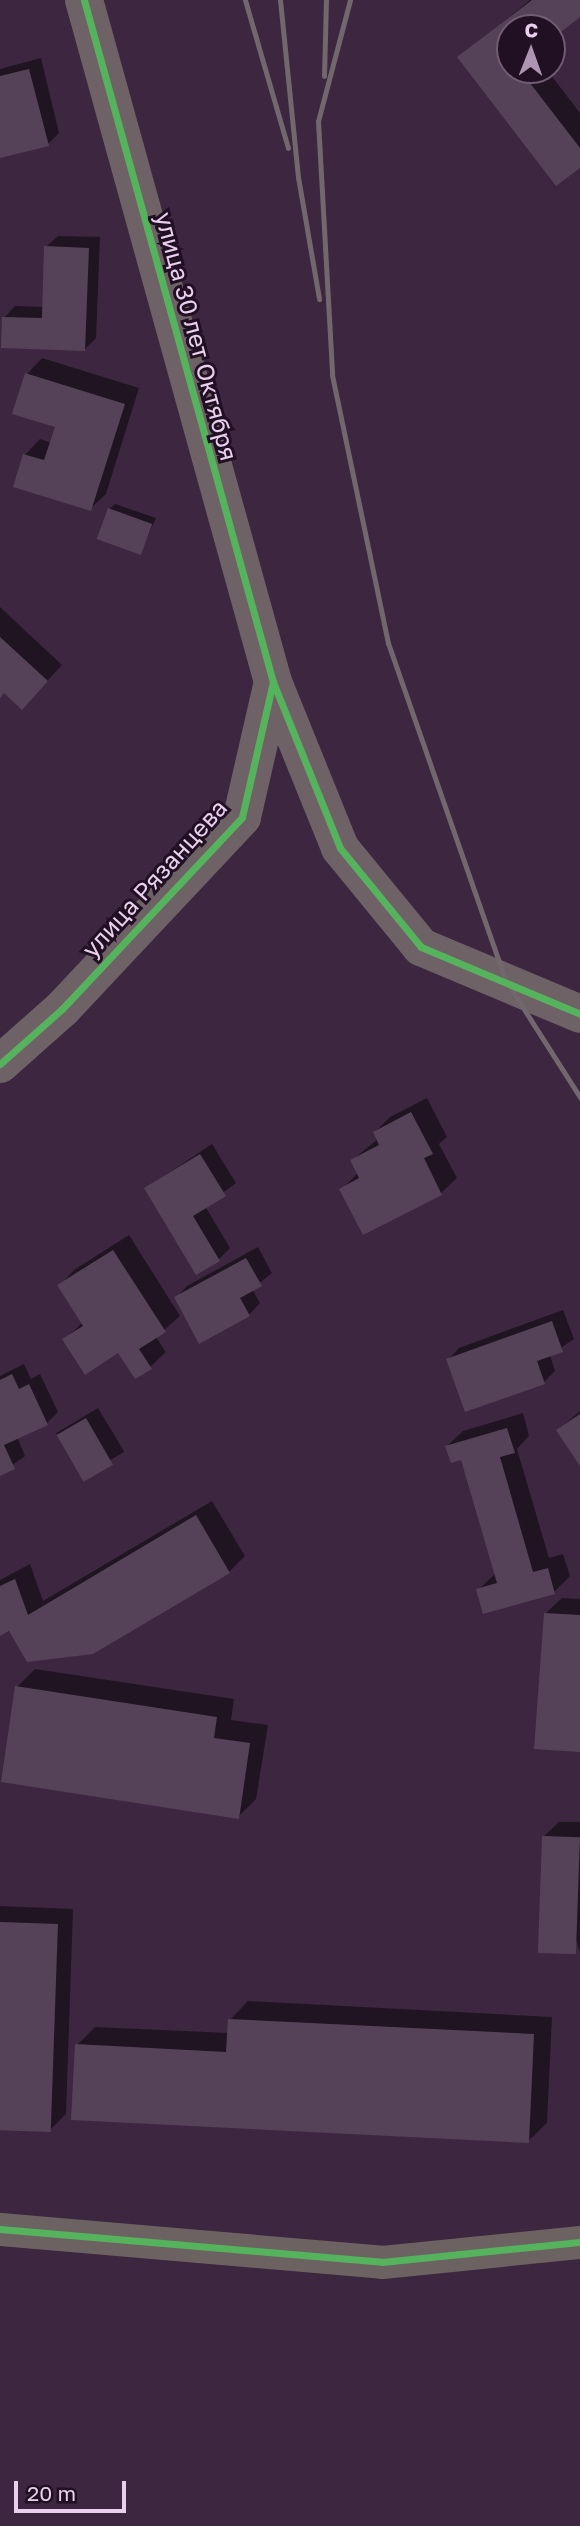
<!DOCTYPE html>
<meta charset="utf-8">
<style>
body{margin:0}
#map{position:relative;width:580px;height:2526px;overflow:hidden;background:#3d2640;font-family:"Golos Text",sans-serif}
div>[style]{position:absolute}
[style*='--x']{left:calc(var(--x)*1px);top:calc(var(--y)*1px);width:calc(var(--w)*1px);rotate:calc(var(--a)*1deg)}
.shadow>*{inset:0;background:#0007;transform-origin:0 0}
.building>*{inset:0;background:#564258;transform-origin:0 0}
.street>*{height:33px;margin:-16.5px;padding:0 16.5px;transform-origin:16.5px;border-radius:16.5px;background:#6c6262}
.secondary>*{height:38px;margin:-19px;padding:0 19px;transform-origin:19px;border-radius:19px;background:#6f6266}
.rail>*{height:5px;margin:-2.5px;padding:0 2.5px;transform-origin:2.5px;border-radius:2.5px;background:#73676e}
.cycleway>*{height:7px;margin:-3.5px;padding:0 3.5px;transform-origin:3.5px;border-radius:3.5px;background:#56b35d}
span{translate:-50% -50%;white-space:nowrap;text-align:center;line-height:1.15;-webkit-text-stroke:6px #210f24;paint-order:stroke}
.street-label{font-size:24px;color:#e9d0ec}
.north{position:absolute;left:496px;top:14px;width:70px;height:70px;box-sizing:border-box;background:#210f24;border:2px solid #715c74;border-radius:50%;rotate:1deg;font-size:19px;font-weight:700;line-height:28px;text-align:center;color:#e9d0ec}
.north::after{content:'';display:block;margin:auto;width:24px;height:32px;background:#ad94b0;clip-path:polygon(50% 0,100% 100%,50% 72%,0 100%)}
.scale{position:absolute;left:14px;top:2481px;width:112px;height:32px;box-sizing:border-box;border:4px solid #e9d0ec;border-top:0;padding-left:9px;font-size:21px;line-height:24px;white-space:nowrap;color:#e9d0ec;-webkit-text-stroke:5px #210f24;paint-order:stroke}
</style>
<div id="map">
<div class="shadow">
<i style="clip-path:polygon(530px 0,580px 0,580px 15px,552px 37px,552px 28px,510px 28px,510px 70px,547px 70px,580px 113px,580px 165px,459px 58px)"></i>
<i style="clip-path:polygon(41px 58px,59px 133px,48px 144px,0 156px,0 69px)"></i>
<i style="clip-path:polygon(58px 236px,100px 237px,96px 338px,85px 349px,4px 318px,15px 306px,44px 307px,46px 247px)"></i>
<i style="clip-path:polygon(42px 358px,139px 388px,106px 494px,90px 509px,25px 455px,40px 439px,52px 443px,57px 426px,27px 374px)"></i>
<i style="clip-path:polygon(115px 504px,156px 518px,140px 552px,109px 509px)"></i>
<i style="clip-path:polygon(0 607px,62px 665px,37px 692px,5px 692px,0 697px)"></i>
<i style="clip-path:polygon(427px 1098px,447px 1137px,439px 1144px,457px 1178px,441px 1193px,364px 1233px,342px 1189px,357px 1174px,352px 1160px,378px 1139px,375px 1132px,390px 1117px)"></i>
<i style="clip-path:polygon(212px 1144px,236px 1183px,205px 1206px,230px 1248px,219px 1259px,146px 1188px)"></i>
<i style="clip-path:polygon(129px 1235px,180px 1316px,156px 1337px,166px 1352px,150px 1367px,119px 1351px,64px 1340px,83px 1322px,59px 1286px,74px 1270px)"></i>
<i style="clip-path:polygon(258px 1247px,272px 1273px,252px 1289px,260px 1303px,249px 1315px,176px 1298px,187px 1286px)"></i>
<i style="clip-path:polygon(563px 1310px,574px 1339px,550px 1355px,555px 1371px,544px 1382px,448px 1360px,459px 1348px)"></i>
<i style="clip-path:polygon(24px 1364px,31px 1379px,40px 1374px,58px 1412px,47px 1423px,17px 1437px,25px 1456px,0 1474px,0 1376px)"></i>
<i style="left:98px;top:1408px;width:51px;height:49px;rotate:59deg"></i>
<i style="clip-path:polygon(580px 1411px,580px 1463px,558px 1430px)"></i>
<i style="clip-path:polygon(523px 1413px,529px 1436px,517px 1449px,549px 1558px,563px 1554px,570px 1576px,554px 1592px,478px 1590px,496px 1573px,462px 1458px,447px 1446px,463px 1431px)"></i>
<i style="clip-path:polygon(212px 1501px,245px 1556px,229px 1572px,0 1634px,0 1580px,30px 1564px,43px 1601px)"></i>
<i style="clip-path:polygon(562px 1598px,580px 1599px,580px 1751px,546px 1613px)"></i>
<i style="clip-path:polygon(35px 1669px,234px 1699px,231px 1720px,268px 1725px,256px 1799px,238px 1817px,17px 1687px)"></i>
<i style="clip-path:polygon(559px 1822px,580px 1822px,580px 1952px,543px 1837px)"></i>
<i style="clip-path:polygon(0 1906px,73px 1909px,66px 2114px,50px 2130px,0 2128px)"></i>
<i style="clip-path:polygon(248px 2001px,552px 2017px,547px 2123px,528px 2141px,77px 2045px,95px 2027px,229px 2033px,230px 2020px)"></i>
</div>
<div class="building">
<i style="clip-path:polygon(532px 0,580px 0,580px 17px,552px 39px,552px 28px,510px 28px,510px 70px,520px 70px,580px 148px,580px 168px,556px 186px,457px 57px)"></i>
<i style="clip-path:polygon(29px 69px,49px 146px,0 158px,0 76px)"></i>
<i style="clip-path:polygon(44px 246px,89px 248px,85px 351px,1px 348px,2px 317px,42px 318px)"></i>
<i style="clip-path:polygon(25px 373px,125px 404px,91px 511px,13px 487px,23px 454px,44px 460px,55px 427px,12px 414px)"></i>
<i style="left:108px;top:508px;width:47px;height:33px;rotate:20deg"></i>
<i style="clip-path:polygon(0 637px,48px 681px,22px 710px,4px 693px,0 698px)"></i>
<i style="clip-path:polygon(411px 1112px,433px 1154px,424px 1158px,442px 1195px,363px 1235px,339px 1189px,359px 1178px,350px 1160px,379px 1145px,373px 1132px)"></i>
<i style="clip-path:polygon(200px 1154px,226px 1196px,193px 1216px,220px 1261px,196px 1275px,144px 1188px)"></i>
<i style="clip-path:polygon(113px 1250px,166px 1332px,139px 1349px,152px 1369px,135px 1379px,118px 1353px,85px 1375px,62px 1339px,83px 1326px,57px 1285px)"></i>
<i style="clip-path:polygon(246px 1258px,262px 1286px,240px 1298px,250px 1316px,199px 1344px,174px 1297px)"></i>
<i style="clip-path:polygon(552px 1321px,563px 1352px,537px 1361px,545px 1384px,465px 1412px,446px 1359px)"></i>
<i style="clip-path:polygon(12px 1374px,19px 1389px,29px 1384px,48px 1425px,4px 1445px,15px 1469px,0 1476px,0 1380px)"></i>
<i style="clip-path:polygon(580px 1414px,580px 1466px,556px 1430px)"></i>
<i style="left:86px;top:1418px;width:54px;height:34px;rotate:60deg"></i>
<i style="clip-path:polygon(507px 1428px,515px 1453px,500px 1457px,533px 1572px,548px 1568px,555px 1594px,483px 1614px,476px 1589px,497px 1583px,461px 1460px,451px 1463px,445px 1446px)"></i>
<i style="clip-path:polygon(196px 1515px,230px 1573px,93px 1654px,27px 1662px,9px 1631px,0 1636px,0 1586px,15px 1579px,28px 1615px)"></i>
<i style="clip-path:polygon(544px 1613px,580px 1615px,580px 1752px,534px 1749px)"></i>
<i style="clip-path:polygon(15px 1686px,217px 1717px,214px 1738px,250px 1743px,239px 1819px,1px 1782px)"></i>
<i style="left:542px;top:1836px;width:38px;height:117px;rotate:2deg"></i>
<i style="left:0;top:1922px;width:58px;height:208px;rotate:2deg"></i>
<i style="clip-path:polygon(228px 2019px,534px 2034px,529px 2143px,71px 2120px,75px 2044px,226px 2052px)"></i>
</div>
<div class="street">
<i style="--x:0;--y:2229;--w:383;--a:4.9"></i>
<i style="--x:382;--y:2262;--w:199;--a:-5.8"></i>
</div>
<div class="secondary">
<i style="--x:84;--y:0;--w:708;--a:74.51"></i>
<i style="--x:273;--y:682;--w:179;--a:68"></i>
<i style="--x:340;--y:848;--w:128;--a:50.7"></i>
<i style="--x:421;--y:947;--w:173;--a:22.8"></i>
<i style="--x:0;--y:1064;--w:83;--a:-41.6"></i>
<i style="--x:62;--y:1009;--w:263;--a:-46.8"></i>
<i style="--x:242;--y:817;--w:139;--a:-77.1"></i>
</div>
<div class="rail">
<i style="--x:245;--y:0;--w:154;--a:73.8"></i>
<i style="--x:280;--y:0;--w:178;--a:84.2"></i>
<i style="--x:298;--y:177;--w:124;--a:80.2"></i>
<i style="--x:350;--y:0;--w:125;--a:104.8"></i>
<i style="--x:318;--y:121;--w:254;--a:86.8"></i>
<i style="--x:332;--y:375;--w:274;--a:78.2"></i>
<i style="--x:388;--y:643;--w:358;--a:70.8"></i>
<i style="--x:506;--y:981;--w:138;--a:57.5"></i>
<i style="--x:324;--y:76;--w:76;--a:-88.5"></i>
</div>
<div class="cycleway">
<i style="--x:84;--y:0;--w:708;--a:74.51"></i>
<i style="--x:273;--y:682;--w:179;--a:68"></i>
<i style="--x:340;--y:848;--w:128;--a:50.7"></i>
<i style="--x:421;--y:947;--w:173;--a:22.8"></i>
<i style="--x:0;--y:1064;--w:83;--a:-41.6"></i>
<i style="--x:62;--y:1009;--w:263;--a:-46.8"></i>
<i style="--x:242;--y:817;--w:139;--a:-77.1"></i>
<i style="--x:0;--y:2229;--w:383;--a:4.9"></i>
<i style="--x:382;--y:2262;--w:199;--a:-5.8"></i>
</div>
<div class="street-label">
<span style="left:197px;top:336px;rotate:75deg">улица 30 лет Октября</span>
<span style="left:154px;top:878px;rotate:-48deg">улица Рязанцева</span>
</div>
<div class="north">С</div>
<div class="scale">20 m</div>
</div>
